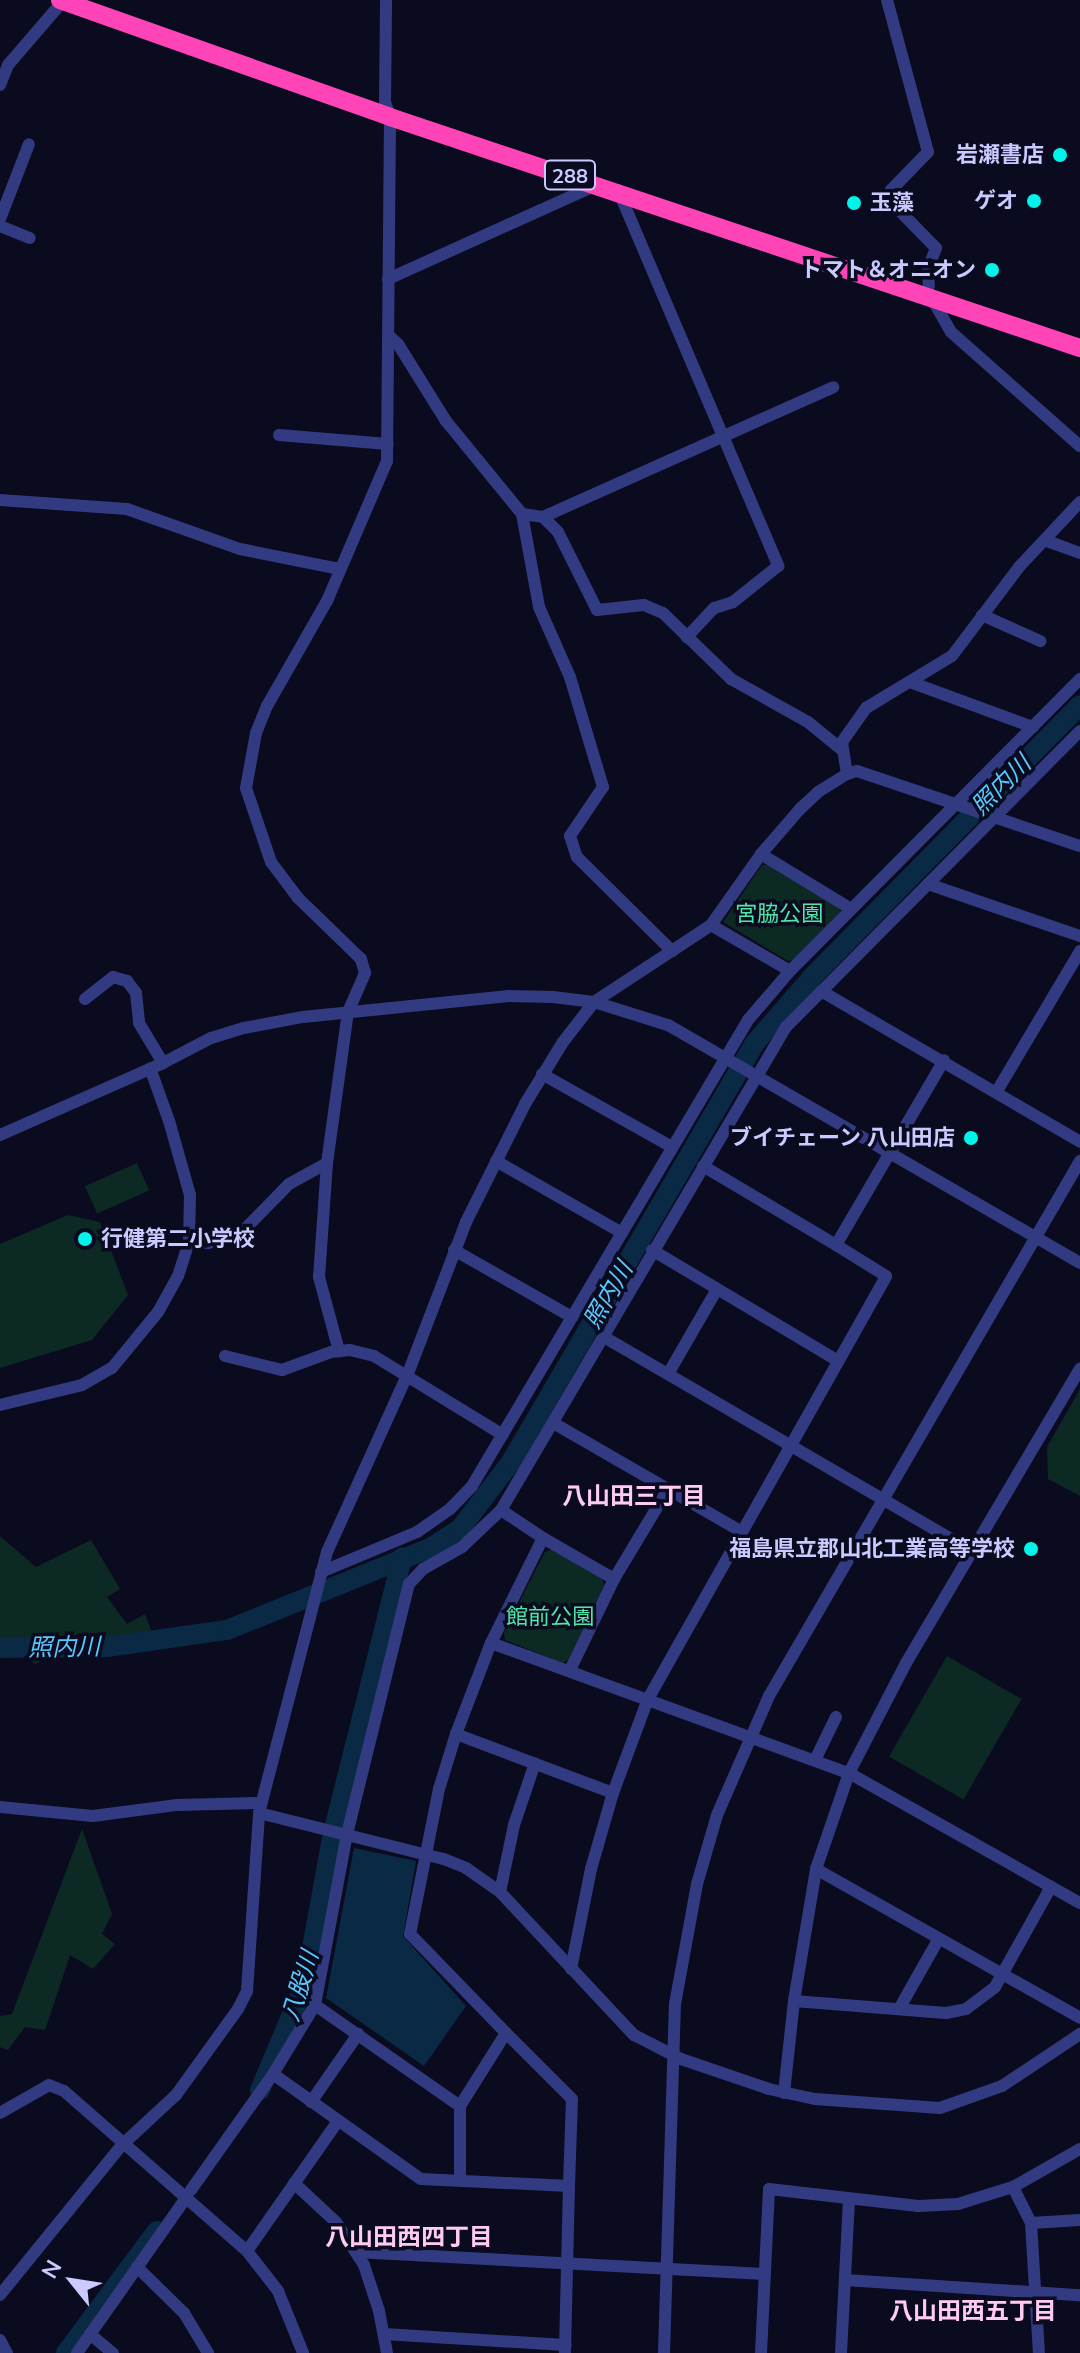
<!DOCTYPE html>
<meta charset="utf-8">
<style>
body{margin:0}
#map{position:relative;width:1080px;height:2353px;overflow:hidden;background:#0b0b1f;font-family:Mulish,"Noto Sans JP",sans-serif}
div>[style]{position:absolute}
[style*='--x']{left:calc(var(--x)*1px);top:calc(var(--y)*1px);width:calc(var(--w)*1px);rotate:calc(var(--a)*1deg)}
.green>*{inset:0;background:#0d2924;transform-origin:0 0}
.water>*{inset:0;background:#092945}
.river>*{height:20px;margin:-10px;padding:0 10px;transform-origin:10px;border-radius:10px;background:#092945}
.minor>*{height:12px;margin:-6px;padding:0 6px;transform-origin:6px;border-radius:6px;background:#323b81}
.highway>*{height:18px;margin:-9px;padding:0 9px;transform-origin:9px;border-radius:9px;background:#ff44b8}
.dots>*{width:22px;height:22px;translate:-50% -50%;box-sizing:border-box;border:4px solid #0b0b1f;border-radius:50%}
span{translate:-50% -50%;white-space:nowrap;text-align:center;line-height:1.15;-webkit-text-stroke:7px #0b0b1f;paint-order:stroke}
.shield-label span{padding:2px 6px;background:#0b0b1f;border:2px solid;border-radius:6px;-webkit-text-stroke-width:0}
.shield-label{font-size:20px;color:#c9caff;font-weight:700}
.poi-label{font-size:22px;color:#c9caff;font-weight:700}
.right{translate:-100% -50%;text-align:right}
.left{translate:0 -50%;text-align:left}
.park-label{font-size:22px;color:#4ee6aa}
.water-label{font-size:24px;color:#57c9ff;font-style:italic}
.neighbourhood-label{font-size:24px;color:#ffcbf3;font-weight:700}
.north{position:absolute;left:32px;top:2241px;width:80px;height:80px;-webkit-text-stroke:6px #0b0b1f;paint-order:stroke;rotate:300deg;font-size:22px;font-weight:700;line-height:32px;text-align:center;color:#c9caff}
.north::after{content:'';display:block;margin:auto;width:28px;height:36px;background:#c9caff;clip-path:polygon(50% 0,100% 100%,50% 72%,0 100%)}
</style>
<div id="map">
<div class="green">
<i style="clip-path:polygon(762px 865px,769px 865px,839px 907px,840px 912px,793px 960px,788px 961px,723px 922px)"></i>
<i style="left:137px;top:1163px;width:30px;height:57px;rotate:66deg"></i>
<i style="clip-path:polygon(68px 1215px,100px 1222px,128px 1295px,92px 1340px,0 1368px,0 1244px)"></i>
<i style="clip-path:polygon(1080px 1389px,1080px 1496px,1048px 1479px,1047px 1447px)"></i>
<i style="clip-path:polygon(0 1536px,36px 1567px,91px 1540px,120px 1589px,107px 1597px,127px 1624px,145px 1614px,152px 1633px,109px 1644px,79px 1633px,36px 1664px,0 1647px)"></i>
<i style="clip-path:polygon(552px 1549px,602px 1579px,604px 1585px,568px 1660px,563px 1663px,505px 1640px,504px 1632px,545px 1552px)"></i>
<i style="left:947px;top:1656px;width:86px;height:116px;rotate:30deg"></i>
<i style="clip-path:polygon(82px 1829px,112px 1914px,102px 1934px,115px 1944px,93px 1969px,70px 1955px,45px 2030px,25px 2027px,8px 2050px,0 2047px,0 2016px,12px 2014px)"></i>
</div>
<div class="water">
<i style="clip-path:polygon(354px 1848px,416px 1861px,403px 1936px,466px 2006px,424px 2066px,326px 1998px)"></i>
</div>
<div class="river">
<i style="--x:0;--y:1648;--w:107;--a:-0.5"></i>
<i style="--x:107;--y:1647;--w:121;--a:-8.1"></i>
<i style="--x:227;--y:1630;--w:221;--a:-22"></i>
<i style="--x:432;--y:1547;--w:33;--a:-33"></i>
<i style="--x:460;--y:1529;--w:84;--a:-52.7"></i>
<i style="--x:511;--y:1462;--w:484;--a:-59.8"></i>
<i style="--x:754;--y:1044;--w:91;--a:-49"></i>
<i style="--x:814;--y:975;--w:379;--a:-45.4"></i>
<i style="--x:260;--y:2090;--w:118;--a:-67.1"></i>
<i style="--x:306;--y:1981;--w:150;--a:-79.7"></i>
<i style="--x:333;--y:1833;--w:284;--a:-75.9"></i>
<i style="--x:66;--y:2353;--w:152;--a:-53.3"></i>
</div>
<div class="minor">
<i style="--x:887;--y:0;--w:157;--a:74.9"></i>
<i style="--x:928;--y:152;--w:53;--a:134.2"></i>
<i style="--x:891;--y:190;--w:10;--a:101"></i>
<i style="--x:889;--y:200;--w:67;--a:45.6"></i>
<i style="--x:936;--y:248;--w:22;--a:111"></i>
<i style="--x:928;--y:269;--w:17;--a:87"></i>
<i style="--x:0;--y:85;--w:22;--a:-68"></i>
<i style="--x:8;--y:65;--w:86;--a:-49.3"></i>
<i style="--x:618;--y:190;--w:409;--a:66.9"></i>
<i style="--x:778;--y:566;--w:58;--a:141.3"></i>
<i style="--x:733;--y:602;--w:20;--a:162"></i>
<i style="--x:714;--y:608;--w:40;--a:133"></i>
<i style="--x:0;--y:219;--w:80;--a:-68.9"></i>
<i style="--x:0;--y:226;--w:32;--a:22"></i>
<i style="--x:388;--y:279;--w:228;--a:-24.3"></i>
<i style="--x:931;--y:297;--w:40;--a:60.3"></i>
<i style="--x:951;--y:332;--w:172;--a:41.5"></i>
<i style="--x:389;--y:336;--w:12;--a:42"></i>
<i style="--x:398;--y:344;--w:91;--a:58.1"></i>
<i style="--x:446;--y:421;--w:120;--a:50.7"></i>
<i style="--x:522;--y:514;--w:95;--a:79.6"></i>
<i style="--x:539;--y:607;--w:77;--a:66.1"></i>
<i style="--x:570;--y:677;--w:115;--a:73.3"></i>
<i style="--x:603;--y:787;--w:59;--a:124"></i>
<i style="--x:570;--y:836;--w:22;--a:72"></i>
<i style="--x:577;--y:857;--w:134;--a:44.7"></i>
<i style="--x:279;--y:435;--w:109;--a:4.7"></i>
<i style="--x:0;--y:500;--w:127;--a:4.1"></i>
<i style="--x:127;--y:509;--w:120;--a:19.5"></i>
<i style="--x:240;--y:549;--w:101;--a:11.4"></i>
<i style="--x:522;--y:514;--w:21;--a:8"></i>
<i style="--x:543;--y:517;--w:21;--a:45"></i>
<i style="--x:558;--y:532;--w:87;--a:63.4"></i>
<i style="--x:597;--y:610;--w:47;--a:-6.1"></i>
<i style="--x:644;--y:605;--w:21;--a:23"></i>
<i style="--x:663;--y:613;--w:95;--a:44.1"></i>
<i style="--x:731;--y:679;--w:88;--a:29.2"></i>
<i style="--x:808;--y:722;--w:43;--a:39.3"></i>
<i style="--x:543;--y:517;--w:318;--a:-24.1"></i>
<i style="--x:1047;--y:541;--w:35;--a:20"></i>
<i style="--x:982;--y:615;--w:64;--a:24.1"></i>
<i style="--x:910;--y:682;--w:131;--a:20.1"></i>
<i style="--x:847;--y:774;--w:32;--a:-99"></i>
<i style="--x:842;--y:742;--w:42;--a:-54.8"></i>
<i style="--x:866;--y:708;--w:100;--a:-31.2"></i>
<i style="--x:952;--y:656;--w:111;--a:-53"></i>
<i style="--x:1019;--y:567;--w:89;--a:-46.8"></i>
<i style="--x:761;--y:854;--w:105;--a:31.4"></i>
<i style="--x:928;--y:884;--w:161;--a:18.9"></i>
<i style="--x:711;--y:925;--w:91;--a:30.2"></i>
<i style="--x:821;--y:991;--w:300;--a:30.2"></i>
<i style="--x:85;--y:999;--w:36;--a:-38"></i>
<i style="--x:113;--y:977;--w:15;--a:16"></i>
<i style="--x:127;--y:981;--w:15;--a:53"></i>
<i style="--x:136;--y:993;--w:30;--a:84"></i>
<i style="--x:139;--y:1023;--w:47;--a:59"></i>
<i style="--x:542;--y:1074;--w:149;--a:29.3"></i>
<i style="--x:997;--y:1091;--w:163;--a:-59.3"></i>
<i style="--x:0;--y:1135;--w:176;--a:-23.8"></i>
<i style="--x:161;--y:1064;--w:56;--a:-27.5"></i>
<i style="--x:211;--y:1038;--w:34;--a:-17"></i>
<i style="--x:244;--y:1028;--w:60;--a:-10.6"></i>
<i style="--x:303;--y:1017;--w:207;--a:-5.8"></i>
<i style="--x:509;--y:996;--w:44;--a:1.3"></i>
<i style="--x:553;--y:997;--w:41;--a:7"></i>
<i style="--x:594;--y:1002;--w:77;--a:17.3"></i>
<i style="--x:668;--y:1025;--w:476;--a:30"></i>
<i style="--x:496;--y:1161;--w:145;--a:29.7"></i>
<i style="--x:327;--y:1163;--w:114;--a:94"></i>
<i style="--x:319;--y:1277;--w:77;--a:74.9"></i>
<i style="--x:703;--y:1166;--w:155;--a:30.7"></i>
<i style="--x:189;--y:1242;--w:19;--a:3"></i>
<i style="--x:208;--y:1243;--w:36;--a:-18"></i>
<i style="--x:242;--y:1232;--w:67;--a:-45.6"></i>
<i style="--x:289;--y:1184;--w:43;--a:-28.9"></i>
<i style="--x:327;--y:1163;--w:152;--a:-82.1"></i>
<i style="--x:348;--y:1012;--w:43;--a:-66.4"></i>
<i style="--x:365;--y:973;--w:15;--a:-106"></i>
<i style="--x:361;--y:959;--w:88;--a:-135.9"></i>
<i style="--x:298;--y:898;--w:45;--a:-126.9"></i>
<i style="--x:271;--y:862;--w:78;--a:-108.7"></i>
<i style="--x:246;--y:788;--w:56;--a:-79.7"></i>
<i style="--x:256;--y:733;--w:29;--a:-68"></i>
<i style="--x:267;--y:706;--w:121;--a:-60.3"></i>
<i style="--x:327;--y:601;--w:152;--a:-66.8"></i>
<i style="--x:387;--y:461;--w:344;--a:-89.5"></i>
<i style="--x:390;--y:117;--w:16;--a:-108"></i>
<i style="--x:385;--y:102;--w:102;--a:-89.4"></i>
<i style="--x:454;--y:1250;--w:136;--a:29.6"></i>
<i style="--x:652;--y:1250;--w:217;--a:30.8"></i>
<i style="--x:604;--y:1337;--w:427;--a:30.2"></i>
<i style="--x:225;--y:1356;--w:59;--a:13.8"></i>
<i style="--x:282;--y:1370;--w:52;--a:-20.2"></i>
<i style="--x:331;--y:1352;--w:19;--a:-6"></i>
<i style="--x:350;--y:1350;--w:25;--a:14"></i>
<i style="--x:374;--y:1356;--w:151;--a:31.5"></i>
<i style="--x:668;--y:1374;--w:98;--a:-60"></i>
<i style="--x:0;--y:1405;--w:84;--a:-13.7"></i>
<i style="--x:82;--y:1385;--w:34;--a:-30"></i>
<i style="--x:112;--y:1368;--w:72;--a:-50.6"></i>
<i style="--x:158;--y:1312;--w:41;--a:-60.9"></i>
<i style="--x:178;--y:1276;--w:36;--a:-72"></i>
<i style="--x:189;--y:1242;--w:47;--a:-88.8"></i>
<i style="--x:190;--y:1195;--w:77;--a:-105.8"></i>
<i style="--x:169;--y:1121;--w:56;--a:-109.7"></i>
<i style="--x:555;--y:1424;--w:214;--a:30"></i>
<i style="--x:543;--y:1538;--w:82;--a:30"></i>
<i style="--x:321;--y:1572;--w:104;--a:-22.6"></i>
<i style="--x:417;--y:1532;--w:40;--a:-34.9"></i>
<i style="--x:450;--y:1509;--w:32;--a:-46"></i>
<i style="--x:472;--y:1486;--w:542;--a:-59.36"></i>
<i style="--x:748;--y:1020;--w:65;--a:-49.4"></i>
<i style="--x:790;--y:971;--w:412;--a:-45.2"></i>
<i style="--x:491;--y:1643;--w:381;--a:20"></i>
<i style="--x:849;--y:1773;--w:265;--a:29.4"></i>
<i style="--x:570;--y:1670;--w:101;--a:-64.2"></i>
<i style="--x:614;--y:1579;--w:105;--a:-59"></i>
<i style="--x:456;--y:1734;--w:168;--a:20.6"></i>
<i style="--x:815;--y:1760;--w:48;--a:-64"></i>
<i style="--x:0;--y:1807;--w:93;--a:5.5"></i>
<i style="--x:93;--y:1816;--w:85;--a:-7.5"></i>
<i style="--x:177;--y:1805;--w:84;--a:-1.4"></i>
<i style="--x:259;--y:1813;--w:191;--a:14"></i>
<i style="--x:444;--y:1859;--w:24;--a:22"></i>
<i style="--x:466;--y:1868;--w:42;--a:35.2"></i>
<i style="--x:500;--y:1892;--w:196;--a:46.9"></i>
<i style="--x:634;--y:2035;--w:53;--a:27.1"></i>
<i style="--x:681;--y:2059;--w:93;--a:18.8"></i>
<i style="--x:769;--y:2089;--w:47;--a:12.3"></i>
<i style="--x:815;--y:2099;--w:125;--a:4.1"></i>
<i style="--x:940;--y:2108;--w:66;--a:-19.5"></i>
<i style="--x:1002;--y:2086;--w:94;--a:-33.7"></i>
<i style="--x:816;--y:1869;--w:303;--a:29.4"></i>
<i style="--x:500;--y:1892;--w:68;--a:-78.2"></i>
<i style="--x:514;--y:1825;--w:65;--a:-71.3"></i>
<i style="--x:571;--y:1969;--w:102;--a:-78.7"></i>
<i style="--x:591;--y:1869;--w:79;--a:-73.9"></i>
<i style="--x:613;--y:1793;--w:100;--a:-69.6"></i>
<i style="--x:648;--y:1699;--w:485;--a:-60.6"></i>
<i style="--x:886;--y:1276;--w:59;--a:-148.2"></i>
<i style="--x:836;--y:1245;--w:214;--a:-59.7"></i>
<i style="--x:794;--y:2001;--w:152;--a:4.5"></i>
<i style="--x:946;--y:2013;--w:20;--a:-11"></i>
<i style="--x:966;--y:2009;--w:36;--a:-37"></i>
<i style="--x:995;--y:1987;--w:115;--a:-60.8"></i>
<i style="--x:315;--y:2005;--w:177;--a:34.9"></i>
<i style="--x:899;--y:2009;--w:79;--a:-60.5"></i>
<i style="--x:506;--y:2033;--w:93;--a:45"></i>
<i style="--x:572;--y:2099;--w:87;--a:92"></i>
<i style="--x:273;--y:2074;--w:181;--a:35.4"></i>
<i style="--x:421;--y:2179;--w:148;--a:2.7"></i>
<i style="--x:569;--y:2186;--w:167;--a:91.4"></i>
<i style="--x:784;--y:2093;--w:93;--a:-83.8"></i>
<i style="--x:794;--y:2001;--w:134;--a:-80.5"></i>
<i style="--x:816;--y:1869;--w:102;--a:-71"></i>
<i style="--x:849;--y:1773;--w:124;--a:-62.6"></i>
<i style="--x:906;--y:1663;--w:342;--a:-59.4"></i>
<i style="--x:311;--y:2102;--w:83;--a:-55.3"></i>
<i style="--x:0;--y:2113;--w:56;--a:-29.7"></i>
<i style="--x:49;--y:2085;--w:16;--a:22"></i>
<i style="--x:64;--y:2091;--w:243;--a:41.2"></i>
<i style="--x:247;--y:2251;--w:51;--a:52.2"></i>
<i style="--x:278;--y:2291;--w:67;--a:68"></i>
<i style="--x:460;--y:2179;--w:73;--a:-90"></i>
<i style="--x:460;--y:2106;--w:86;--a:-57.8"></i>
<i style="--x:506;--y:2033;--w:138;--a:-134.1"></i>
<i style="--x:410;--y:1934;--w:148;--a:-78.7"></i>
<i style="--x:439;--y:1789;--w:58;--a:-72.8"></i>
<i style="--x:456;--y:1734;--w:97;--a:-69"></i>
<i style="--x:491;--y:1643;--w:117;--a:-63.7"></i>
<i style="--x:543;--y:1538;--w:50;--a:-146.3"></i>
<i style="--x:501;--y:1510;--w:561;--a:-59.46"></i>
<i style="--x:786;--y:1027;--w:417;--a:-45.2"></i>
<i style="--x:294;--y:2183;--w:57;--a:42.9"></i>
<i style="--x:336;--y:2222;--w:51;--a:56.9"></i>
<i style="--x:364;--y:2265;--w:48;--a:71.9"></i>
<i style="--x:379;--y:2311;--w:43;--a:79.2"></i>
<i style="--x:1013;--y:2187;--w:40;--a:63.4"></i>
<i style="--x:1031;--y:2223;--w:130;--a:86.5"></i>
<i style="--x:191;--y:2190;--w:142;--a:-54.7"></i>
<i style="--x:273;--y:2074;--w:81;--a:-58.7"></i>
<i style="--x:315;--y:2005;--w:174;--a:-79.4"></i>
<i style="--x:347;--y:1834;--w:258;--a:-76.1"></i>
<i style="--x:409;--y:1584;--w:21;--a:-47"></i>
<i style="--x:423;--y:1569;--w:45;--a:-29.4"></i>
<i style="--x:462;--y:1547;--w:54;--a:-43.5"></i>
<i style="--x:1031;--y:2223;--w:49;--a:-3.5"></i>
<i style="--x:247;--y:2251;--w:159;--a:-55"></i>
<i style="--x:356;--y:2252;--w:409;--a:3.1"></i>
<i style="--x:137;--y:2267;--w:66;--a:44.4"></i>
<i style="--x:184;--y:2313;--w:47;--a:59"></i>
<i style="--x:845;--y:2280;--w:235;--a:3.7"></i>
<i style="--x:0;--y:2295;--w:193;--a:-50.9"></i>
<i style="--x:122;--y:2145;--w:74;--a:-42.8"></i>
<i style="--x:176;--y:2095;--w:106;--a:-54.2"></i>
<i style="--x:238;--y:2009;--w:20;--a:-63"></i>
<i style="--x:247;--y:1991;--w:178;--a:-86.1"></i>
<i style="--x:259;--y:1813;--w:270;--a:-75.4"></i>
<i style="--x:327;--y:1552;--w:193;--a:-65.6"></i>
<i style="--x:407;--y:1376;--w:165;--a:-69"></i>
<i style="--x:466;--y:1222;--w:132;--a:-63.4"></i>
<i style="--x:525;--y:1104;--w:73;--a:-58.5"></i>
<i style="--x:563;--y:1042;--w:51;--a:-52.2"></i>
<i style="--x:594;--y:1002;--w:140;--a:-33.3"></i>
<i style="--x:711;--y:925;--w:87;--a:-54.8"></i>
<i style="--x:761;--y:854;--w:60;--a:-49.1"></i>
<i style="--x:800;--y:809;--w:25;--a:-43"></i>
<i style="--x:818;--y:792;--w:34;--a:-32"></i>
<i style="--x:847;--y:774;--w:10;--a:-17"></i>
<i style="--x:857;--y:771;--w:235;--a:18.6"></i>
<i style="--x:90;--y:2334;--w:30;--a:40"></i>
<i style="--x:384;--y:2334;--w:182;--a:3.5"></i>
<i style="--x:0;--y:2340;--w:15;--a:62"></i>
<i style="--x:77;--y:2353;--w:189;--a:-54.9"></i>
<i style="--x:664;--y:2353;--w:349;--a:-88.2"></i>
<i style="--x:675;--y:2004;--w:122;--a:-79.6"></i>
<i style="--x:697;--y:1884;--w:72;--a:-73.8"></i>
<i style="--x:717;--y:1815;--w:130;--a:-66.4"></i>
<i style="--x:769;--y:1696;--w:619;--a:-59.83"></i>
<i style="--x:761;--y:2353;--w:164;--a:-87.2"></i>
<i style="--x:769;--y:2189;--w:150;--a:6.5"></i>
<i style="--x:918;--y:2206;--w:40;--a:-2.9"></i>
<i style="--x:958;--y:2204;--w:58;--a:-17.2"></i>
<i style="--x:1013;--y:2187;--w:77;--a:-29.6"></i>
<i style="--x:841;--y:2353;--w:154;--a:-87"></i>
</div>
<div class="highway">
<i style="--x:60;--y:0;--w:350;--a:19.5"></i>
<i style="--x:390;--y:117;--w:728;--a:18.51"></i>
</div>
<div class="dots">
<i style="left:1060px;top:155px;background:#00f4e9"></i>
<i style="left:1034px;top:201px;background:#00f4e9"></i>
<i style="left:854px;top:203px;background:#00f4e9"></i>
<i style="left:992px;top:270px;background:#00f4e9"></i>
<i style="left:971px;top:1138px;background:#00f4e9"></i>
<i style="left:85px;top:1239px;background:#00f4e9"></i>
<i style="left:1031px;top:1549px;background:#00f4e9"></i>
</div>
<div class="shield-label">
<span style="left:570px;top:175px">288</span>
</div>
<div class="poi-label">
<span class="right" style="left:1044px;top:155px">岩瀬書店</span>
<span class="right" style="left:1018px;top:201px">ゲオ</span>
<span class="left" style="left:870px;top:203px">玉藻</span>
<span class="right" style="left:976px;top:270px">トマト＆オニオン</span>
<span class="right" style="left:955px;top:1138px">ブイチェーン 八山田店</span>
<span class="left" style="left:101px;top:1239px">行健第二小学校</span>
<span class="right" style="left:1015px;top:1549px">福島県立郡山北工業高等学校</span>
</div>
<div class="park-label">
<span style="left:779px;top:914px">宮脇公園</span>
<span style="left:550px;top:1617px">館前公園</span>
</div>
<div class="water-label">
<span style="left:1001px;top:785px;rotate:-45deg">照内川</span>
<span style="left:608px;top:1295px;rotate:-60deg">照内川</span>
<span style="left:64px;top:1647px;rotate:-1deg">照内川</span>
<span style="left:300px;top:1986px;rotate:-73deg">八股川</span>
</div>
<div class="neighbourhood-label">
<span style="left:634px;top:1496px">八山田三丁目</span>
<span style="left:409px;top:2237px">八山田西四丁目</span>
<span style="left:973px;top:2311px">八山田西五丁目</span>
</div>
<div class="north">N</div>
</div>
